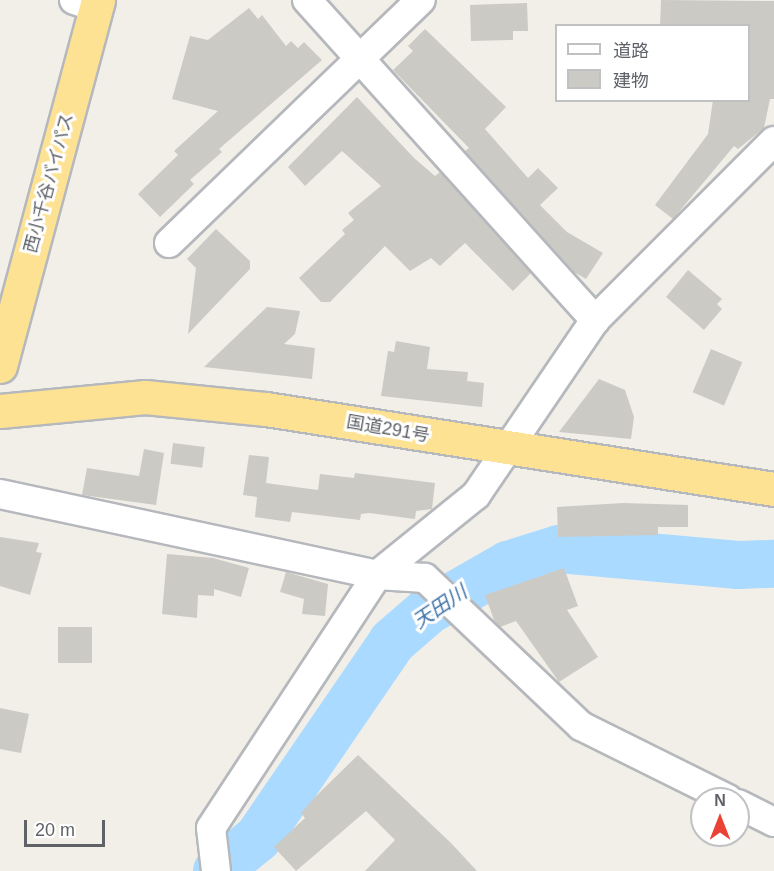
<!DOCTYPE html>
<meta charset="utf-8">
<style>
body{margin:0}
#map{position:relative;width:774px;height:871px;overflow:hidden;background:#f1efe8;font-family:Helvetica,"Noto Sans JP",sans-serif}
div>[style]{position:absolute}
[style*='--x']{left:calc(var(--x)*1px);top:calc(var(--y)*1px);width:calc(var(--w)*1px);rotate:calc(var(--a)*1deg)}
.river>*{height:48px;margin:-24px;padding:0 24px;transform-origin:24px;border-radius:24px;background:#aadaff}
.building>*{inset:0;background:#cccac5;transform-origin:0 0}
.roads{filter:drop-shadow(2px 0 #b5b8bc) drop-shadow(-2px 0 #b5b8bc) drop-shadow(0 2px #b5b8bc) drop-shadow(0 -2px #b5b8bc)}
.street>*{height:28px;margin:-14px;padding:0 14px;transform-origin:14px;border-radius:14px;background:#fff}
.highway>*{height:33px;margin:-16.5px;padding:0 16.5px;transform-origin:16.5px;border-radius:16.5px;background:#fde293}
span{translate:-50% -50%;white-space:nowrap;text-align:center;line-height:1.15;-webkit-text-stroke:6px #fff;paint-order:stroke}
.street-label{font-size:18px;color:#5f6368}
.water-label{font-size:20px;color:#4174aa;font-style:italic}
.legend{position:absolute;left:555px;top:24px;width:195px;height:78px;box-sizing:border-box;background:#fff;border:2px solid #bfc1c3;margin:0;padding:8px 10px;list-style:none;font-size:18px;color:#5f6368}
.legend li{display:flex;align-items:center;gap:12px;height:30px}
.legend b{width:30px;border:2px solid #bfc1c3}
.north{position:absolute;left:690px;top:787px;width:60px;height:60px;box-sizing:border-box;background:#fff;border:2px solid #bfc1c3;border-radius:50%;rotate:0deg;font-size:16px;font-weight:700;line-height:24px;text-align:center;color:#5f6368}
.north::after{content:'';display:block;margin:auto;width:21px;height:27px;background:#ea4335;clip-path:polygon(50% 0,100% 100%,50% 72%,0 100%)}
.scale{position:absolute;left:24px;top:820px;width:81px;height:27px;box-sizing:border-box;border:3px solid #5f6368;border-top:0;padding-left:8px;font-size:18px;line-height:21px;white-space:nowrap;color:#5f6368;-webkit-text-stroke:4px #fff;paint-order:stroke}
</style>
<div id="map">
<div class="river">
<i style="--x:217;--y:871;--w:53;--a:-38.8"></i>
<i style="--x:258;--y:838;--w:237;--a:-55.6"></i>
<i style="--x:392;--y:642;--w:49;--a:-40.9"></i>
<i style="--x:429;--y:610;--w:91;--a:-29.7"></i>
<i style="--x:508;--y:565;--w:53;--a:-17.4"></i>
<i style="--x:559;--y:549;--w:180;--a:5.1"></i>
<i style="--x:738;--y:565;--w:36;--a:-2"></i>
</div>
<div class="building">
<i style="clip-path:polygon(661px 0,774px 1px,774px 99px,770px 99px,764px 128px,738px 149px,734px 146px,673px 219px,655px 205px,708px 134px,713px 100px,748px 100px,748px 26px,660px 26px)"></i>
<i style="clip-path:polygon(527px 3px,528px 31px,513px 31px,513px 40px,471px 41px,470px 5px)"></i>
<i style="clip-path:polygon(249px 8px,258px 19px,262px 15px,286px 46px,291px 41px,298px 48px,304px 42px,322px 60px,219px 149px,222px 152px,190px 180px,194px 184px,160px 217px,138px 194px,178px 155px,174px 151px,218px 111px,172px 99px,190px 36px,208px 40px)"></i>
<i style="clip-path:polygon(425px 29px,506px 107px,485px 129px,528px 178px,538px 168px,558px 188px,540px 205px,567px 232px,603px 253px,586px 279px,574px 272px,465px 151px,469px 148px,393px 70px,413px 51px,408px 46px)"></i>
<i style="clip-path:polygon(357px 97px,414px 158px,435px 176px,440px 172px,531px 273px,513px 291px,465px 243px,440px 266px,431px 258px,410px 271px,385px 246px,330px 302px,321px 302px,299px 278px,345px 234px,342px 230px,354px 220px,348px 213px,381px 186px,342px 151px,305px 186px,288px 167px)"></i>
<i style="clip-path:polygon(216px 229px,250px 261px,250px 269px,188px 334px,196px 268px,187px 259px)"></i>
<i style="clip-path:polygon(688px 270px,722px 299px,717px 304px,722px 309px,704px 330px,666px 297px)"></i>
<i style="clip-path:polygon(267px 307px,300px 311px,295px 334px,284px 344px,315px 348px,312px 379px,204px 367px)"></i>
<i style="clip-path:polygon(396px 341px,430px 347px,427px 369px,468px 372px,467px 381px,484px 383px,482px 407px,381px 396px,388px 351px,394px 352px)"></i>
<i style="left:711px;top:349px;width:34px;height:47px;rotate:23deg"></i>
<i style="clip-path:polygon(599px 379px,625px 390px,634px 417px,631px 439px,559px 432px)"></i>
<i style="left:173px;top:443px;width:32px;height:21px;rotate:7deg"></i>
<i style="clip-path:polygon(144px 449px,164px 453px,156px 505px,82px 495px,87px 468px,139px 476px)"></i>
<i style="clip-path:polygon(249px 455px,269px 457px,266px 483px,318px 490px,320px 474px,354px 478px,355px 473px,435px 483px,432px 509px,416px 511px,415px 519px,369px 513px,361px 514px,360px 520px,292px 512px,290px 522px,255px 517px,257px 497px,243px 495px)"></i>
<i style="clip-path:polygon(623px 503px,688px 505px,688px 527px,658px 527px,658px 535px,558px 537px,557px 507px)"></i>
<i style="clip-path:polygon(0 537px,39px 543px,36px 552px,42px 553px,30px 595px,0 586px)"></i>
<i style="clip-path:polygon(167px 554px,213px 558px,249px 568px,241px 597px,214px 589px,214px 596px,198px 595px,197px 618px,162px 614px)"></i>
<i style="clip-path:polygon(564px 568px,578px 606px,567px 610px,598px 657px,559px 682px,516px 621px,500px 627px,494px 620px,485px 595px)"></i>
<i style="clip-path:polygon(286px 572px,328px 584px,325px 616px,302px 614px,304px 599px,280px 592px)"></i>
<i style="left:92px;top:627px;width:36px;height:34px;rotate:90deg"></i>
<i style="clip-path:polygon(0 708px,29px 714px,21px 753px,0 749px)"></i>
<i style="clip-path:polygon(358px 755px,451px 843px,477px 871px,365px 871px,395px 840px,366px 811px,296px 871px,274px 847px,305px 818px,301px 813px,313px 799px)"></i>
</div>
<div class="roads">
<div class="street">
<i style="--x:74;--y:0;--w:23;--a:18"></i>
<i style="--x:307;--y:0;--w:431;--a:48"></i>
<i style="--x:169;--y:243;--w:350;--a:-44"></i>
<i style="--x:0;--y:494;--w:386;--a:12.1"></i>
<i style="--x:377;--y:575;--w:48;--a:3.6"></i>
<i style="--x:425;--y:578;--w:215;--a:43.5"></i>
<i style="--x:581;--y:726;--w:164;--a:26.4"></i>
<i style="--x:738;--y:804;--w:40;--a:26.6"></i>
<i style="--x:216;--y:871;--w:43;--a:-96.6"></i>
<i style="--x:211;--y:828;--w:303;--a:-56.7"></i>
<i style="--x:377;--y:575;--w:127;--a:-38.9"></i>
<i style="--x:476;--y:495;--w:212;--a:-55.8"></i>
<i style="--x:595;--y:320;--w:253;--a:-45"></i>
</div>
<div class="highway">
<i style="--x:0;--y:366;--w:379;--a:-75"></i>
<i style="--x:0;--y:411;--w:146;--a:-5.5"></i>
<i style="--x:145;--y:397;--w:122;--a:5.7"></i>
<i style="--x:266;--y:409;--w:514;--a:8.95"></i>
</div>
</div>
<div class="street-label">
<span style="left:49px;top:183px;rotate:-75deg">西小千谷バイパス</span>
<span style="left:388px;top:429px;rotate:10deg">国道291号</span>
</div>
<div class="water-label">
<span style="left:440px;top:607px;rotate:-34deg">天田川</span>
</div>
<ul class="legend">
<li><b style="height:8px;background:#fff"></b>道路</li>
<li><b style="height:16px;background:#cccac5"></b>建物</li>
</ul>
<div class="north">N</div>
<div class="scale">20 m</div>
</div>
